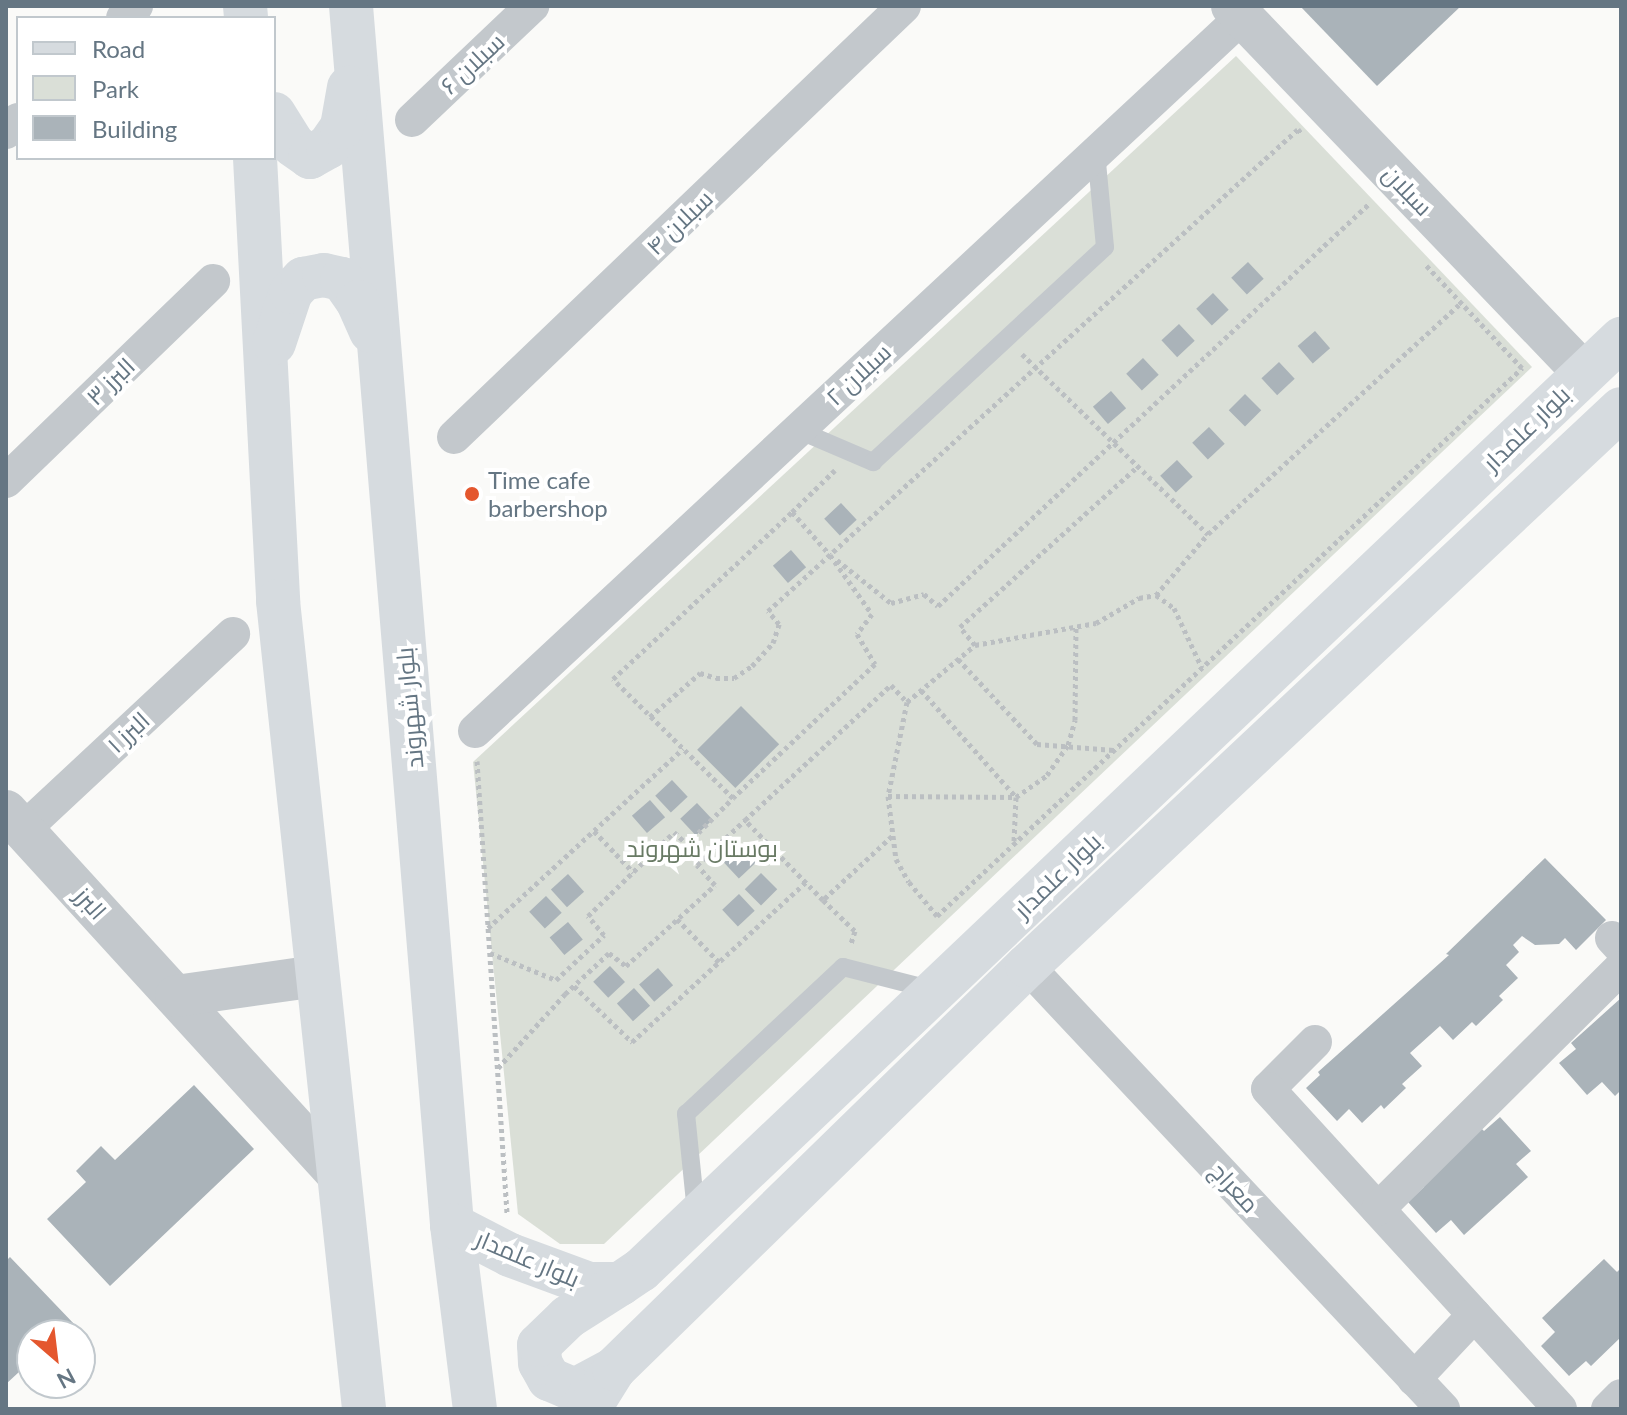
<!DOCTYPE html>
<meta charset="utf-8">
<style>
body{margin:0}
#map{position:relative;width:1627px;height:1415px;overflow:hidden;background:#fafaf8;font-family:Lato,Cairo,sans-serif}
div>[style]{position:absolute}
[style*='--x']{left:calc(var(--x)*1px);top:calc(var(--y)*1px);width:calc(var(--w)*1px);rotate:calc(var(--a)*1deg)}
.green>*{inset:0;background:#dadfd7}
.building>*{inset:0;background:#aab3b9;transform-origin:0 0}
.path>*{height:5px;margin-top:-2.5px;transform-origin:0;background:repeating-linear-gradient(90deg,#bbbfc2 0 4px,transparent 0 8px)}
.service>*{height:18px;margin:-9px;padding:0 9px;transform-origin:9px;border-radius:9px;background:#c3c8cc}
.minor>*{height:34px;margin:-17px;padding:0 17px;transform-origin:17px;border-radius:17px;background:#c3c8cc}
.tertiary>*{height:42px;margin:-21px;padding:0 21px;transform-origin:21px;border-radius:21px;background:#c3c8cc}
.secondary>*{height:44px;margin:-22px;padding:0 22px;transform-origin:22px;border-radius:22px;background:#d6dbdf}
.dots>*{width:22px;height:22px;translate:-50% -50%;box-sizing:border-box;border:4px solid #fff;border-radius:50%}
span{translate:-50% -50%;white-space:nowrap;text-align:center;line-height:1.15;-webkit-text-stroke:8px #fff;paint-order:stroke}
.street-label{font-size:24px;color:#657683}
.poi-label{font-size:24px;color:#657683}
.left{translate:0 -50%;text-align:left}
.park-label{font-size:24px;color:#687a64}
.frame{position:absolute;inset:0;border:8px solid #657683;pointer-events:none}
.legend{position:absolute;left:16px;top:16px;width:260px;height:144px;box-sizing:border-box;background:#fff;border:2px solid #c1c8cd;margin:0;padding:10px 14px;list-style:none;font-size:24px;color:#657683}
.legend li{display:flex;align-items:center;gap:16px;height:40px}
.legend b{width:40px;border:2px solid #c1c8cd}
.north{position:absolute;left:16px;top:1319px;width:80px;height:80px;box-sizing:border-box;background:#fff;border:2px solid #c1c8cd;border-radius:50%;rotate:152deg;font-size:22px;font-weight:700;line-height:32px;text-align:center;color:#657683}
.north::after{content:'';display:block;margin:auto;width:28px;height:36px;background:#e4572e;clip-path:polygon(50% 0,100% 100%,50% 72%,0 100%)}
</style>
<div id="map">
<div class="green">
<i style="clip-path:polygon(1236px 56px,1532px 367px,604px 1244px,560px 1244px,518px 1214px,473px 762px)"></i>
</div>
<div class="building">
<i style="clip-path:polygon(1300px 6px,1461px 6px,1377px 86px)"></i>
<i style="left:1248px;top:262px;width:23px;height:23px;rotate:47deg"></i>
<i style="left:1213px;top:293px;width:23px;height:23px;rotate:47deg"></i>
<i style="left:1179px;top:324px;width:23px;height:24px;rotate:47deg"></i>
<i style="left:1315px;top:331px;width:23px;height:23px;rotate:49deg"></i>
<i style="left:1143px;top:358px;width:23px;height:23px;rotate:47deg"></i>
<i style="left:1279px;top:362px;width:23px;height:24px;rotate:47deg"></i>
<i style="left:1111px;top:391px;width:23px;height:24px;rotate:49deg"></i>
<i style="left:1245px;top:394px;width:23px;height:23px;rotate:45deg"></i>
<i style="left:1209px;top:427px;width:23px;height:23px;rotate:47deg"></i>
<i style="left:1177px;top:460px;width:23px;height:23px;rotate:47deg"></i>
<i style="left:841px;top:503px;width:23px;height:23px;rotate:47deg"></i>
<i style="left:791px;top:550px;width:23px;height:24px;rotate:49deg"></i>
<i style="left:741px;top:706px;width:54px;height:62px;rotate:45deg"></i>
<i style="left:672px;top:780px;width:23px;height:23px;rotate:47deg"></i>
<i style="left:650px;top:800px;width:23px;height:24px;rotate:49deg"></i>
<i style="left:697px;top:803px;width:23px;height:23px;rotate:47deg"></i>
<i style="left:740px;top:846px;width:23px;height:23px;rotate:47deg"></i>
<i style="clip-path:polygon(1545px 858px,1606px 920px,1576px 950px,1565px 938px,1559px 944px,1535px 945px,1522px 936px,1513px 945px,1519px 952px,1506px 965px,1518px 978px,1499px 996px,1503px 1000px,1476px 1026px,1472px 1022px,1453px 1040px,1440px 1026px,1410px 1053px,1422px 1066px,1402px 1084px,1406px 1088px,1384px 1109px,1381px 1105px,1362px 1123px,1349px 1109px,1337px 1121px,1306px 1088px,1320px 1075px,1318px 1072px,1449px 955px,1446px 954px)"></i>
<i style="left:761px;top:873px;width:23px;height:23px;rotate:45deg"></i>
<i style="left:568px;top:874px;width:24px;height:23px;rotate:48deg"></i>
<i style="left:739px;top:894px;width:23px;height:23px;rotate:47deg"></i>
<i style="left:546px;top:896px;width:23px;height:23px;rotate:47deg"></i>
<i style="left:568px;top:922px;width:23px;height:24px;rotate:50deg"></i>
<i style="left:610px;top:966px;width:22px;height:23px;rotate:47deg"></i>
<i style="left:658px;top:968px;width:23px;height:25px;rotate:49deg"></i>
<i style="left:634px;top:988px;width:24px;height:23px;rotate:48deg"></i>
<i style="clip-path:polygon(1621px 998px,1621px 1090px,1615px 1096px,1602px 1082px,1587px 1095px,1559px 1063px,1576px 1049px,1571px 1043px)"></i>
<i style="clip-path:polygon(194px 1085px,254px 1149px,110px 1286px,47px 1219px,86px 1182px,76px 1171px,101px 1146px,115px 1160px)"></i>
<i style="clip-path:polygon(1500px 1117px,1531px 1151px,1516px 1164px,1528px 1177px,1464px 1235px,1451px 1220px,1436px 1233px,1408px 1202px,1424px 1187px,1420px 1182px,1481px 1128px,1484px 1131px)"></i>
<i style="clip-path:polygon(10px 1257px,76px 1326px,66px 1335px,32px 1335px,32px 1360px,6px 1384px,6px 1261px)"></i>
<i style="clip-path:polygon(1604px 1259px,1617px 1272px,1621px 1268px,1621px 1337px,1591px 1366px,1586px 1361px,1569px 1376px,1541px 1346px,1555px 1332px,1542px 1318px)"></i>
</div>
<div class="path">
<i style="--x:1022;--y:354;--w:259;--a:44.1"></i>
<i style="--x:792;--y:512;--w:57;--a:48.5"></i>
<i style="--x:830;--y:555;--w:72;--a:54.6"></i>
<i style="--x:872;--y:614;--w:25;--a:127"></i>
<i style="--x:857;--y:634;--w:35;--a:59"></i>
<i style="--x:875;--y:664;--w:195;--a:136.7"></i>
<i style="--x:733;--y:798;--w:169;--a:-135.2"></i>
<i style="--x:613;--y:679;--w:245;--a:-43"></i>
<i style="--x:792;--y:512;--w:60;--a:-44.3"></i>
<i style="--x:837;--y:560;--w:69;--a:38.5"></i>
<i style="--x:891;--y:603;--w:34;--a:-15"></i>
<i style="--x:924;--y:594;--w:18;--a:41"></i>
<i style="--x:938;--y:606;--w:592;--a:-43.02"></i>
<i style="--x:1156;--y:595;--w:80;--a:-49.6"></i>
<i style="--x:1208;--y:534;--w:343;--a:-42.4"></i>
<i style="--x:975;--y:645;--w:23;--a:-130"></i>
<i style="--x:960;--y:627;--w:240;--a:-42.1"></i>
<i style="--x:958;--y:659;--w:116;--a:47.1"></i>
<i style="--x:1037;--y:744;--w:77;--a:4.5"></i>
<i style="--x:921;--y:690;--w:143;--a:48.4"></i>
<i style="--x:1016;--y:797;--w:44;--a:92.6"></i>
<i style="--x:907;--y:702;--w:89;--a:-40"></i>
<i style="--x:975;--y:645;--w:123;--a:-10.3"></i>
<i style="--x:1096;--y:623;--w:50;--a:-30.2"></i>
<i style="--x:1139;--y:598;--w:17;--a:-10"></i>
<i style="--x:1156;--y:595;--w:22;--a:36"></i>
<i style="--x:1174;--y:608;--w:66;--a:65"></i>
<i style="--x:650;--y:717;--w:67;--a:-41.3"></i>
<i style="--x:700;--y:673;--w:17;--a:17"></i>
<i style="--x:716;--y:678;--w:18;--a:0"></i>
<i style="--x:734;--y:678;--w:22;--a:-34"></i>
<i style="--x:752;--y:666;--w:31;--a:-48"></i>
<i style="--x:773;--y:643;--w:20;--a:-72"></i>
<i style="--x:779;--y:624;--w:17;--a:-130"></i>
<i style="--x:768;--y:611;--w:716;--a:-42.28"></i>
<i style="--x:1298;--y:129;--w:5;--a:53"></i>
<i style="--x:477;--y:761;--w:454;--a:86.2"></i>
<i style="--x:888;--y:796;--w:128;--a:0.4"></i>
<i style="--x:1016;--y:797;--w:38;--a:-35"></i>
<i style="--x:1047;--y:775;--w:37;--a:-55"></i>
<i style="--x:1068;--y:745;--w:26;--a:-74"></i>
<i style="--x:1075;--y:720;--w:94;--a:-89.4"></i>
<i style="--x:594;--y:831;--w:57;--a:46.4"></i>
<i style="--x:892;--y:836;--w:94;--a:137.2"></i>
<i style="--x:823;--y:900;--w:112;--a:-134.3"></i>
<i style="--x:745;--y:820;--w:199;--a:-42.8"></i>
<i style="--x:891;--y:685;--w:23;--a:47"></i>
<i style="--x:907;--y:702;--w:96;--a:101.4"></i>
<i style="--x:888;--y:796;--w:64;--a:82.8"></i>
<i style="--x:896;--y:859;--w:26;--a:61"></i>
<i style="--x:909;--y:882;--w:44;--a:50.5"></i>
<i style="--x:937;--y:916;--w:802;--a:-43.13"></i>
<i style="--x:1522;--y:368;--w:141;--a:-133"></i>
<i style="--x:823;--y:900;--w:45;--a:44.1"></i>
<i style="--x:855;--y:931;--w:13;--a:108"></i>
<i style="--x:677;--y:919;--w:60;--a:45.7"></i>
<i style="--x:488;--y:928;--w:265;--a:-42.6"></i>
<i style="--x:490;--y:953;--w:71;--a:22.2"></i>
<i style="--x:556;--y:980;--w:66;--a:-43.2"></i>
<i style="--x:604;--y:935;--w:25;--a:-130"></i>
<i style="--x:588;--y:916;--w:120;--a:-44.3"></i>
<i style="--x:674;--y:832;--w:18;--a:43"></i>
<i style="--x:687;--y:844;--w:65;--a:-45"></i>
<i style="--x:574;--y:986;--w:81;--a:44"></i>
<i style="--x:632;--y:1042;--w:236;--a:-42.6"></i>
<i style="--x:498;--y:1068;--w:100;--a:-47.8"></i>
<i style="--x:565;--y:994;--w:60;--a:-43"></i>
<i style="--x:609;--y:953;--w:21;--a:37"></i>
<i style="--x:626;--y:966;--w:120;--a:-42.3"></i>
<i style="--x:715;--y:885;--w:27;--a:-132"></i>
<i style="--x:697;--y:865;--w:66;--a:-43.2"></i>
</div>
<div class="service">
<i style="--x:798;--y:430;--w:82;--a:23.1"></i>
<i style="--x:873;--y:462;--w:316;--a:-42.8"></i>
<i style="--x:1105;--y:247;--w:95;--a:-95.4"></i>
<i style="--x:696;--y:1212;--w:99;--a:-95.8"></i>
<i style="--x:686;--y:1114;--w:215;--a:-43.1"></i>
<i style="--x:843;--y:967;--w:93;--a:14.3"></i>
</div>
<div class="minor">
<i style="--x:123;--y:18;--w:18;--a:-43"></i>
<i style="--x:412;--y:120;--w:166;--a:-43.5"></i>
<i style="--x:6;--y:132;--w:17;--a:-45"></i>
<i style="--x:454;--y:437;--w:623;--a:-43.76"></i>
<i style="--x:6;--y:481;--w:288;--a:-44"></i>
<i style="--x:475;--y:731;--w:1048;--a:-42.95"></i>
<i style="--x:24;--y:829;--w:286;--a:-43"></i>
<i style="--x:1612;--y:938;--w:13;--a:48"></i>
<i style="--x:1027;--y:966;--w:608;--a:46.8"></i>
<i style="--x:1315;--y:1042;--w:66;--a:135"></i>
<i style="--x:1268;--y:1089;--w:433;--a:47.6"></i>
<i style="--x:1378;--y:1209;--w:342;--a:-44.8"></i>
<i style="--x:1414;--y:1379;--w:88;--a:-46.8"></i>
<i style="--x:1608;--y:1409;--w:18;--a:-45"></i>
</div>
<div class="tertiary">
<i style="--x:1232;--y:6;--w:509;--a:46.2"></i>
<i style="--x:6;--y:811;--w:490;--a:47.6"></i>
<i style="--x:176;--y:996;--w:141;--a:-8.1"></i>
</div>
<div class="secondary">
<i style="--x:245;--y:6;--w:12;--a:85"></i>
<i style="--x:351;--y:6;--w:1223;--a:85.26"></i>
<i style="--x:452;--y:1225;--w:185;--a:82.9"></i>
<i style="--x:274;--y:114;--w:36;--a:58"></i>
<i style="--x:293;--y:145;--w:21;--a:35"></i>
<i style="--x:310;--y:157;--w:21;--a:-29"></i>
<i style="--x:328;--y:147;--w:24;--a:-55"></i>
<i style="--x:342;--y:127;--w:40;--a:-80"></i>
<i style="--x:255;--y:158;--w:444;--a:87"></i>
<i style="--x:278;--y:601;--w:813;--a:83.92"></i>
<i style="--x:274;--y:343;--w:54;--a:-71.6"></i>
<i style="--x:291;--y:292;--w:18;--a:-47"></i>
<i style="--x:303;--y:279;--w:21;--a:-11"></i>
<i style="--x:324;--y:275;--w:18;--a:13"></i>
<i style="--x:342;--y:279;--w:28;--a:55"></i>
<i style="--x:358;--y:302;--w:32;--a:66"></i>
<i style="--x:452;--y:1225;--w:65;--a:27.3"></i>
<i style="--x:510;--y:1255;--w:84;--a:20.2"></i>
<i style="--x:589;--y:1284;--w:31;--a:0"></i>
<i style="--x:620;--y:1284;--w:25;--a:-34"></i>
<i style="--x:641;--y:1270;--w:1352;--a:-43.53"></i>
<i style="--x:614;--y:1369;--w:44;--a:151.7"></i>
<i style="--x:575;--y:1390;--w:28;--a:-157"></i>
<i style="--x:549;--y:1379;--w:18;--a:-119"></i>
<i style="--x:540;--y:1363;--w:18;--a:-93"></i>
<i style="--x:539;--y:1345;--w:40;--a:-44"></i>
<i style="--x:568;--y:1317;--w:62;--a:-32.4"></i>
<i style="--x:589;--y:1409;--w:47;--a:-58"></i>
<i style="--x:614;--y:1369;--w:577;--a:-44.3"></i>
<i style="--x:1027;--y:966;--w:814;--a:-43.16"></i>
</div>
<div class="dots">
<i style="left:472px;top:494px;background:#e4572e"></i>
</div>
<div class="street-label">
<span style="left:472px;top:63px;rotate:-43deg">سبلان ۶</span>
<span style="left:1408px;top:190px;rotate:46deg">سبلان</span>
<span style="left:679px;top:222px;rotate:-44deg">سبلان ۴</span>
<span style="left:858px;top:374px;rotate:-43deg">سبلان ۲</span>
<span style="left:110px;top:381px;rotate:-44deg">البرز ۳</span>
<span style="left:1526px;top:428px;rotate:-44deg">بلوار علمدار</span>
<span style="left:409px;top:708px;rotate:-95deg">بلوار شهروند</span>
<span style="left:128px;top:732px;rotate:-43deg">البرز ۱</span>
<span style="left:1057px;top:875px;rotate:-44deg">بلوار علمدار</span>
<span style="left:91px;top:903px;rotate:48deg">البرز</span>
<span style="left:1235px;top:1187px;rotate:47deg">معراج</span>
<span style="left:528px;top:1258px;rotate:23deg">بلوار علمدار</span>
</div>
<div class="poi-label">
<span class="left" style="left:488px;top:494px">Time cafe<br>barbershop</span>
</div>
<div class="park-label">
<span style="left:702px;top:848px">بوستان شهروند</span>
</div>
<div class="frame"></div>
<ul class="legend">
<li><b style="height:10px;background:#d6dbdf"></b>Road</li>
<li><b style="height:22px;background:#dadfd7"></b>Park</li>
<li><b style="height:22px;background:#aab3b9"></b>Building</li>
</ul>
<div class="north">N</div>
</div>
